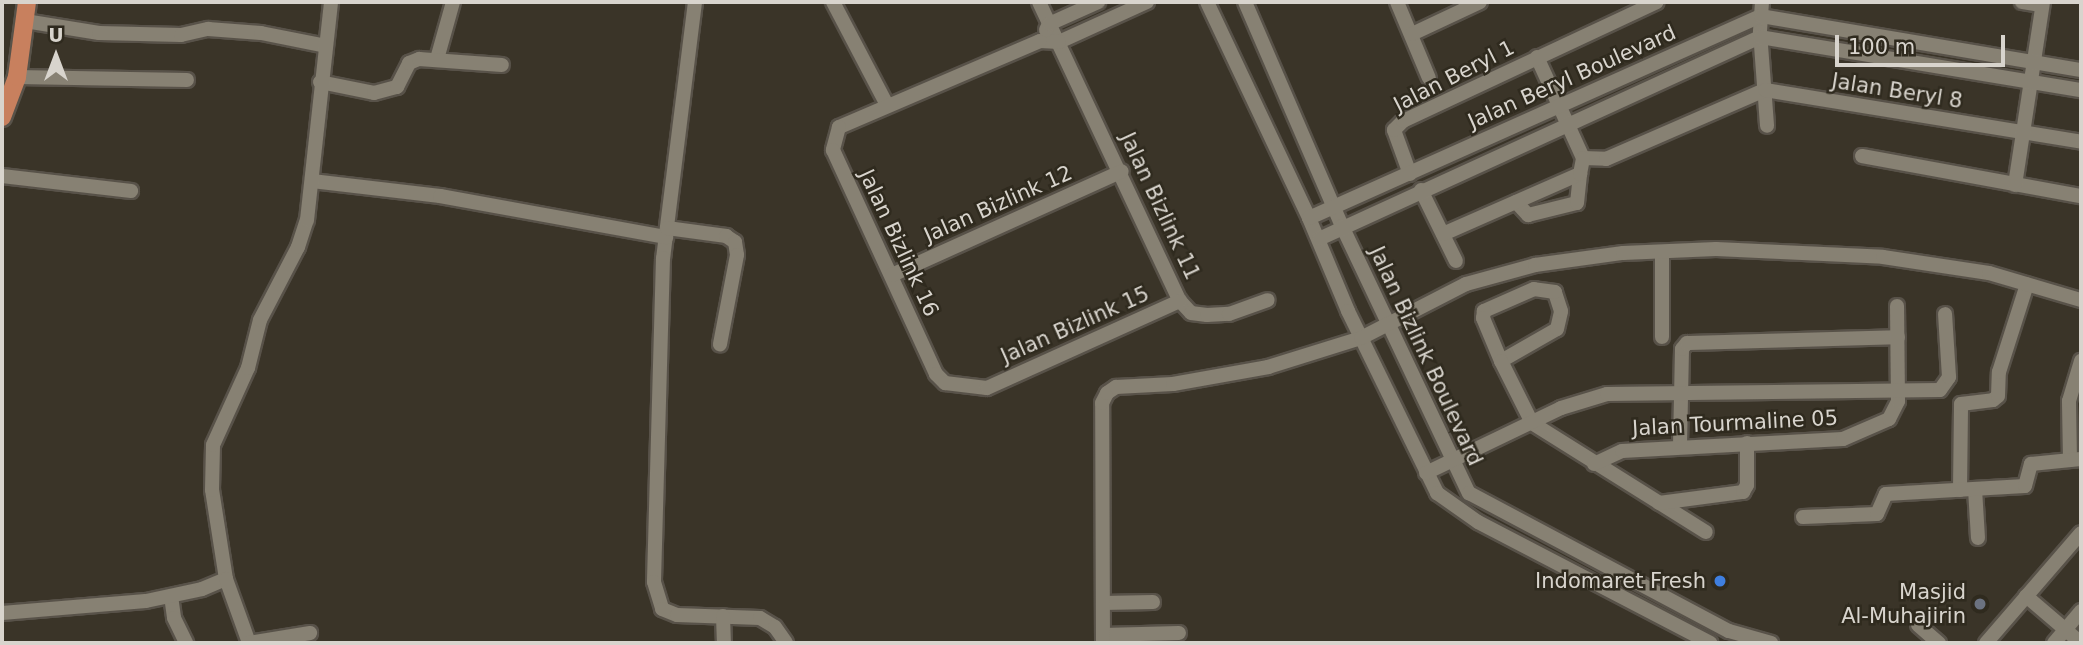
<!DOCTYPE html>
<style>
body{margin:0}
#map{position:relative;width:2083px;height:645px;overflow:hidden;background:#3a3428;font-family:"DejaVu Sans",sans-serif}
div>[style]{position:absolute}
[style*='--x']{left:calc(var(--x)*1px);top:calc(var(--y)*1px);width:calc(var(--w)*1px);rotate:calc(var(--a)*1deg)}
.roads{filter:drop-shadow(2px 0 #585249) drop-shadow(-2px 0 #585249) drop-shadow(0 2px #585249) drop-shadow(0 -2px #585249)}
.minor>*{height:14px;margin:-7px;padding:0 7px;transform-origin:7px;border-radius:7px;background:#878173}
.major>*{height:18px;margin:-9px;padding:0 9px;transform-origin:9px;border-radius:9px;background:#c8805e}
.dots>*{width:19px;height:19px;translate:-50% -50%;box-sizing:border-box;border:4px solid #2f2a1e;border-radius:50%}
span{translate:-50% -50%;white-space:nowrap;text-align:center;line-height:1.15;-webkit-text-stroke:5px #2f2a1e;paint-order:stroke}
.street-label{font-size:21px;color:#d8d4cd}
.poi-label{font-size:21px;color:#d8d4cd}
.right{translate:-100% -50%;text-align:right}
.frame{position:absolute;inset:0;border:4px solid #d8d4cd;pointer-events:none}
.north{position:absolute;left:21px;top:21px;width:70px;height:70px;-webkit-text-stroke:5px #2f2a1e;paint-order:stroke;rotate:0deg;font-size:19px;font-weight:700;line-height:28px;text-align:center;color:#d8d4cd}
.north::after{content:'';display:block;margin:auto;width:24px;height:32px;background:#d8d4cd;clip-path:polygon(50% 0,100% 100%,50% 72%,0 100%)}
.scale{position:absolute;left:1835px;top:35px;width:170px;height:32px;box-sizing:border-box;border:4px solid #d8d4cd;border-top:0;padding-left:9px;font-size:21px;line-height:24px;white-space:nowrap;color:#d8d4cd;-webkit-text-stroke:5px #2f2a1e;paint-order:stroke}
</style>
<div id="map">
<div class="roads">
<div class="minor">
<i style="--x:695;--y:2;--w:258;--a:97.1"></i>
<i style="--x:663;--y:258;--w:324;--a:91.6"></i>
<i style="--x:654;--y:582;--w:28;--a:73"></i>
<i style="--x:662;--y:609;--w:16;--a:22"></i>
<i style="--x:677;--y:615;--w:83;--a:2.1"></i>
<i style="--x:760;--y:618;--w:17;--a:31"></i>
<i style="--x:775;--y:627;--w:19;--a:55"></i>
<i style="--x:833;--y:2;--w:116;--a:62.3"></i>
<i style="--x:1039;--y:2;--w:331;--a:64.8"></i>
<i style="--x:1180;--y:301;--w:16;--a:47"></i>
<i style="--x:1191;--y:313;--w:16;--a:7"></i>
<i style="--x:1207;--y:315;--w:22;--a:-3"></i>
<i style="--x:1229;--y:314;--w:41;--a:-19.7"></i>
<i style="--x:1147;--y:2;--w:97;--a:155.6"></i>
<i style="--x:1059;--y:42;--w:19;--a:-177"></i>
<i style="--x:1040;--y:41;--w:219;--a:156.8"></i>
<i style="--x:839;--y:127;--w:24;--a:105"></i>
<i style="--x:833;--y:150;--w:247;--a:65.3"></i>
<i style="--x:936;--y:374;--w:13;--a:45"></i>
<i style="--x:945;--y:383;--w:42;--a:6.8"></i>
<i style="--x:987;--y:388;--w:212;--a:-24.3"></i>
<i style="--x:1207;--y:2;--w:239;--a:64.7"></i>
<i style="--x:1309;--y:218;--w:101;--a:67.2"></i>
<i style="--x:1348;--y:311;--w:203;--a:63.9"></i>
<i style="--x:1437;--y:493;--w:50;--a:35.3"></i>
<i style="--x:1478;--y:522;--w:262;--a:27.5"></i>
<i style="--x:1245;--y:2;--w:244;--a:66.6"></i>
<i style="--x:1342;--y:226;--w:296;--a:64.6"></i>
<i style="--x:1469;--y:493;--w:294;--a:28"></i>
<i style="--x:1729;--y:631;--w:44;--a:15.9"></i>
<i style="--x:1397;--y:2;--w:82;--a:67.2"></i>
<i style="--x:1762;--y:2;--w:30;--a:94"></i>
<i style="--x:1760;--y:32;--w:94;--a:85.7"></i>
<i style="--x:2022;--y:2;--w:20;--a:9"></i>
<i style="--x:25;--y:21;--w:75;--a:9.2"></i>
<i style="--x:99;--y:33;--w:82;--a:1.4"></i>
<i style="--x:181;--y:35;--w:28;--a:-13"></i>
<i style="--x:208;--y:29;--w:53;--a:4.3"></i>
<i style="--x:261;--y:33;--w:66;--a:11.3"></i>
<i style="--x:1046;--y:30;--w:7;--a:-63"></i>
<i style="--x:1049;--y:24;--w:54;--a:-24.2"></i>
<i style="--x:1412;--y:34;--w:75;--a:-25.2"></i>
<i style="--x:1537;--y:57;--w:111;--a:65.5"></i>
<i style="--x:437;--y:59;--w:59;--a:-74.3"></i>
<i style="--x:17;--y:77;--w:170;--a:1"></i>
<i style="--x:320;--y:82;--w:55;--a:11.5"></i>
<i style="--x:374;--y:93;--w:24;--a:-15"></i>
<i style="--x:397;--y:87;--w:27;--a:-63"></i>
<i style="--x:409;--y:63;--w:11;--a:-22"></i>
<i style="--x:419;--y:59;--w:83;--a:4.1"></i>
<i style="--x:1862;--y:156;--w:223;--a:10.4"></i>
<i style="--x:1583;--y:158;--w:23;--a:2"></i>
<i style="--x:1606;--y:159;--w:173;--a:-23.5"></i>
<i style="--x:1765;--y:90;--w:320;--a:9.3"></i>
<i style="--x:1410;--y:174;--w:47;--a:-110"></i>
<i style="--x:1394;--y:130;--w:13;--a:-45"></i>
<i style="--x:1403;--y:121;--w:280;--a:-25.1"></i>
<i style="--x:2;--y:176;--w:130;--a:6.6"></i>
<i style="--x:312;--y:181;--w:129;--a:6.7"></i>
<i style="--x:440;--y:196;--w:230;--a:10.3"></i>
<i style="--x:2015;--y:185;--w:185;--a:-81.3"></i>
<i style="--x:1421;--y:190;--w:79;--a:63.8"></i>
<i style="--x:1516;--y:202;--w:18;--a:47"></i>
<i style="--x:1528;--y:215;--w:50;--a:-13.8"></i>
<i style="--x:1577;--y:203;--w:29;--a:-84"></i>
<i style="--x:1309;--y:218;--w:495;--a:-24.1"></i>
<i style="--x:1761;--y:16;--w:325;--a:9.6"></i>
<i style="--x:667;--y:228;--w:60;--a:7.7"></i>
<i style="--x:726;--y:236;--w:11;--a:34"></i>
<i style="--x:735;--y:242;--w:13;--a:81"></i>
<i style="--x:737;--y:255;--w:91;--a:100.8"></i>
<i style="--x:1443;--y:234;--w:150;--a:-23.7"></i>
<i style="--x:1580;--y:174;--w:16;--a:-79"></i>
<i style="--x:1319;--y:239;--w:485;--a:-24.6"></i>
<i style="--x:1760;--y:37;--w:325;--a:9.4"></i>
<i style="--x:1662;--y:252;--w:85;--a:90"></i>
<i style="--x:892;--y:275;--w:252;--a:-24.3"></i>
<i style="--x:1501;--y:361;--w:64;--a:-29.7"></i>
<i style="--x:1557;--y:329;--w:18;--a:-77"></i>
<i style="--x:1561;--y:311;--w:20;--a:-108"></i>
<i style="--x:1555;--y:292;--w:21;--a:-172"></i>
<i style="--x:1534;--y:289;--w:55;--a:156.3"></i>
<i style="--x:1484;--y:311;--w:7;--a:98"></i>
<i style="--x:1483;--y:318;--w:47;--a:67.3"></i>
<i style="--x:1501;--y:361;--w:69;--a:63.4"></i>
<i style="--x:1532;--y:423;--w:205;--a:32.1"></i>
<i style="--x:1680;--y:445;--w:96;--a:-88.8"></i>
<i style="--x:1682;--y:349;--w:8;--a:-50"></i>
<i style="--x:1687;--y:343;--w:211;--a:-1.6"></i>
<i style="--x:2070;--y:460;--w:59;--a:-91"></i>
<i style="--x:2069;--y:401;--w:42;--a:-73.3"></i>
<i style="--x:1594;--y:464;--w:31;--a:-25"></i>
<i style="--x:1622;--y:451;--w:221;--a:-3.1"></i>
<i style="--x:1843;--y:439;--w:50;--a:-23.5"></i>
<i style="--x:1889;--y:419;--w:20;--a:-63"></i>
<i style="--x:1898;--y:401;--w:95;--a:-90.6"></i>
<i style="--x:1426;--y:473;--w:150;--a:-25.7"></i>
<i style="--x:1561;--y:408;--w:48;--a:-16.9"></i>
<i style="--x:1607;--y:394;--w:333;--a:-0.7"></i>
<i style="--x:1940;--y:390;--w:16;--a:-55"></i>
<i style="--x:1949;--y:377;--w:63;--a:-93.6"></i>
<i style="--x:1975;--y:489;--w:49;--a:86.5"></i>
<i style="--x:1960;--y:490;--w:86;--a:-89.3"></i>
<i style="--x:1961;--y:404;--w:32;--a:-7"></i>
<i style="--x:1993;--y:400;--w:6;--a:-39"></i>
<i style="--x:1998;--y:396;--w:24;--a:-88"></i>
<i style="--x:1999;--y:372;--w:92;--a:-72.3"></i>
<i style="--x:1659;--y:503;--w:85;--a:-7.5"></i>
<i style="--x:1743;--y:492;--w:8;--a:-60"></i>
<i style="--x:1747;--y:485;--w:42;--a:-90"></i>
<i style="--x:1803;--y:517;--w:74;--a:-2.3"></i>
<i style="--x:1877;--y:514;--w:22;--a:-66"></i>
<i style="--x:1886;--y:494;--w:139;--a:-3.3"></i>
<i style="--x:2025;--y:486;--w:23;--a:-75"></i>
<i style="--x:2031;--y:464;--w:50;--a:-5.7"></i>
<i style="--x:226;--y:579;--w:90;--a:-98.9"></i>
<i style="--x:212;--y:490;--w:45;--a:-88.7"></i>
<i style="--x:213;--y:445;--w:85;--a:-65.6"></i>
<i style="--x:248;--y:368;--w:49;--a:-76"></i>
<i style="--x:260;--y:320;--w:82;--a:-62.5"></i>
<i style="--x:298;--y:247;--w:28;--a:-72"></i>
<i style="--x:307;--y:220;--w:219;--a:-83.7"></i>
<i style="--x:171;--y:596;--w:22;--a:82"></i>
<i style="--x:174;--y:618;--w:28;--a:64"></i>
<i style="--x:2026;--y:596;--w:72;--a:40.5"></i>
<i style="--x:1103;--y:603;--w:50;--a:-1.1"></i>
<i style="--x:2;--y:613;--w:144;--a:-4.8"></i>
<i style="--x:146;--y:601;--w:57;--a:-12.1"></i>
<i style="--x:202;--y:589;--w:26;--a:-23"></i>
<i style="--x:226;--y:579;--w:68;--a:70.2"></i>
<i style="--x:723;--y:616;--w:27;--a:88"></i>
<i style="--x:1918;--y:625;--w:28;--a:41"></i>
<i style="--x:1103;--y:635;--w:76;--a:-1.5"></i>
<i style="--x:249;--y:643;--w:62;--a:-9.3"></i>
<i style="--x:1103;--y:643;--w:240;--a:-90.2"></i>
<i style="--x:1102;--y:403;--w:11;--a:-63"></i>
<i style="--x:1107;--y:393;--w:11;--a:-34"></i>
<i style="--x:1116;--y:387;--w:57;--a:-3"></i>
<i style="--x:1173;--y:384;--w:97;--a:-10.1"></i>
<i style="--x:1268;--y:367;--w:97;--a:-17.3"></i>
<i style="--x:1361;--y:338;--w:118;--a:-27.2"></i>
<i style="--x:1466;--y:284;--w:72;--a:-15.4"></i>
<i style="--x:1535;--y:265;--w:89;--a:-7.8"></i>
<i style="--x:1623;--y:253;--w:93;--a:-2.5"></i>
<i style="--x:1716;--y:249;--w:167;--a:2.7"></i>
<i style="--x:1883;--y:257;--w:107;--a:8.6"></i>
<i style="--x:1989;--y:273;--w:96;--a:16.4"></i>
<i style="--x:1986;--y:643;--w:145;--a:-49.2"></i>
<i style="--x:2054;--y:643;--w:42;--a:-49.8"></i>
</div>
<div class="major">
<i style="--x:2;--y:117;--w:43;--a:-69.4"></i>
<i style="--x:17;--y:77;--w:76;--a:-82.4"></i>
</div>
</div>
<div class="dots">
<i style="left:1720px;top:581px;background:#3f7fe0"></i>
<i style="left:1980px;top:604px;background:#6b7280"></i>
</div>
<div class="street-label">
<span style="left:1454px;top:76px;rotate:-27deg">Jalan Beryl 1</span>
<span style="left:1572px;top:77px;rotate:-24deg">Jalan Beryl Boulevard</span>
<span style="left:1897px;top:91px;rotate:9deg">Jalan Beryl 8</span>
<span style="left:998px;top:204px;rotate:-24deg">Jalan Bizlink 12</span>
<span style="left:1160px;top:206px;rotate:65deg">Jalan Bizlink 11</span>
<span style="left:899px;top:243px;rotate:65deg">Jalan Bizlink 16</span>
<span style="left:1075px;top:325px;rotate:-24deg">Jalan Bizlink 15</span>
<span style="left:1426px;top:356px;rotate:65deg">Jalan Bizlink Boulevard</span>
<span style="left:1735px;top:423px;rotate:-3deg">Jalan Tourmaline 05</span>
</div>
<div class="poi-label">
<span class="right" style="left:1706px;top:581px">Indomaret Fresh</span>
<span class="right" style="left:1966px;top:604px">Masjid<br>Al-Muhajirin</span>
</div>
<div class="frame"></div>
<div class="north">U</div>
<div class="scale">100 m</div>
</div>
